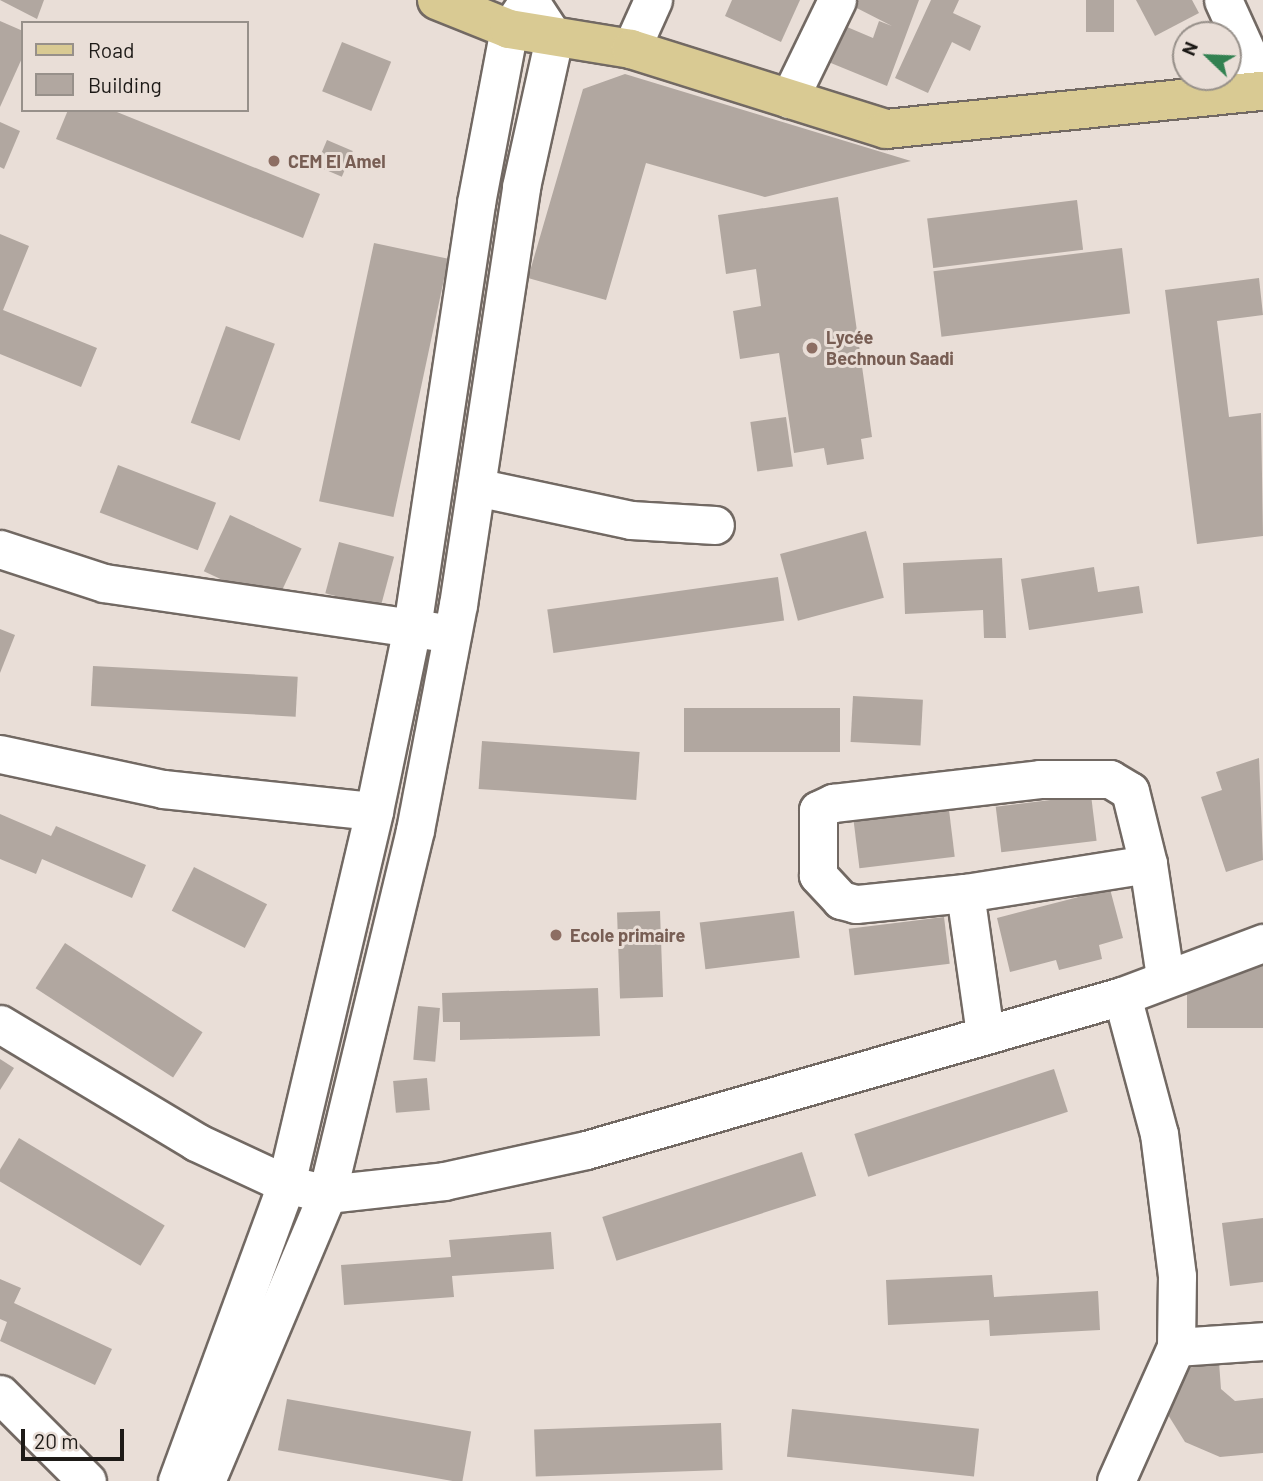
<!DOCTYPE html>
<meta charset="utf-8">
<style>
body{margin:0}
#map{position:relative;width:1263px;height:1481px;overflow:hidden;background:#e9ded7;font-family:Barlow,sans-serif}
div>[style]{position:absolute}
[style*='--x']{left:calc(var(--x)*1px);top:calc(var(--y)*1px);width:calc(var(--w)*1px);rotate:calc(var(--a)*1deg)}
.building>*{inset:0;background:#b1a7a0;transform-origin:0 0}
.roads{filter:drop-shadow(2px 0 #726963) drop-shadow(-2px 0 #726963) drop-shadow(0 2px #726963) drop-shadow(0 -2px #726963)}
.minor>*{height:37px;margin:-18.5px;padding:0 18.5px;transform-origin:18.5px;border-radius:18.5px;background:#fff}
.major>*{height:38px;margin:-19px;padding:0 19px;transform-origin:19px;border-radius:19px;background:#d9ca93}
.dots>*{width:19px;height:19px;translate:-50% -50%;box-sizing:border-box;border:4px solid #e9ded7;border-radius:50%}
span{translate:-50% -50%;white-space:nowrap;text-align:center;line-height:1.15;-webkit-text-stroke:6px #e9ded7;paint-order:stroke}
.education-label{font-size:18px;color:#785e54;font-weight:700}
.left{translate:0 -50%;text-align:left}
.legend{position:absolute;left:21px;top:21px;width:228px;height:91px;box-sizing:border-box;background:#e9ded7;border:2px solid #97908a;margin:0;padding:9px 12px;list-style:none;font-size:21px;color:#1d1a17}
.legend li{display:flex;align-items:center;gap:14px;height:35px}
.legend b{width:35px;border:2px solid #97908a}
.north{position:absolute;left:1172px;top:21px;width:70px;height:70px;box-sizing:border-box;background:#e9ded7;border:2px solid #97908a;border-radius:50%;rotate:293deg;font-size:19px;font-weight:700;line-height:28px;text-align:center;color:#1d1a17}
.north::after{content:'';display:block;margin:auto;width:24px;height:32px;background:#328151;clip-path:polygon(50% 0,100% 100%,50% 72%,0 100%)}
.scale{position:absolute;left:21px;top:1429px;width:103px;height:32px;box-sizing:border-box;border:4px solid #1d1a17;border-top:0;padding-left:9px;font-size:21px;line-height:24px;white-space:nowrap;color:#1d1a17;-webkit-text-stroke:5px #e9ded7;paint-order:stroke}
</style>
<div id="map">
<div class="building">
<i style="clip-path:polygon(0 0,44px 0,37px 19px)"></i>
<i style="clip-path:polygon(732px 0,800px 0,781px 42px,725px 16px)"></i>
<i style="clip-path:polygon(841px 0,919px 0,887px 86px,826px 61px,840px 24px,873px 38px,879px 21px,892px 26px)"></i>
<i style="clip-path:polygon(931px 0,959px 0,953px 13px,981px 26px,970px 51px,952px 42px,928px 93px,895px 78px)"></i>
<i style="left:1086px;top:0;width:28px;height:32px"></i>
<i style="clip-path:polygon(1136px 0,1192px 0,1199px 13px,1155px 36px)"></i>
<i style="clip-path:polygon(0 21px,23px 31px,23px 56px,0 107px)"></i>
<i style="left:342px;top:42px;width:53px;height:53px;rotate:22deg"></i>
<i style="clip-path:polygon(625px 74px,911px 161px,765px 197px,646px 163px,606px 300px,528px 278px,583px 89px)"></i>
<i style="clip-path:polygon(68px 110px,112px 110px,320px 194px,303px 238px,56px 139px)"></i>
<i style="clip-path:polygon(0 122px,20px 131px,4px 169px,0 167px)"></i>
<i style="left:327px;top:140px;width:28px;height:28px;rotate:23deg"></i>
<i style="clip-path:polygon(838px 197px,872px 437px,861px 439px,864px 459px,827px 465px,824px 448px,794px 453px,779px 353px,740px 359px,733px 311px,761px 306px,756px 269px,726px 274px,718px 215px)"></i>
<i style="left:1077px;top:200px;width:50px;height:151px;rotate:83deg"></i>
<i style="clip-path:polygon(0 234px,29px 246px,3px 310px,97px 348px,81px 387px,0 354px)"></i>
<i style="left:374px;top:243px;width:76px;height:264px;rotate:12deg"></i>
<i style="left:1122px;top:248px;width:66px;height:190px;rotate:83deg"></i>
<i style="clip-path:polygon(1259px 278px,1263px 315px,1217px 321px,1229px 417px,1261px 413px,1263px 536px,1197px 544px,1165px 290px)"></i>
<i style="left:226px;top:326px;width:52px;height:103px;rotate:20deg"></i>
<i style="left:786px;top:417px;width:50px;height:36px;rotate:82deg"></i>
<i style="left:118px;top:465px;width:105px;height:51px;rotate:21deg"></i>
<i style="left:230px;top:515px;width:79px;height:62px;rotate:25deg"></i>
<i style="left:866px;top:531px;width:69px;height:89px;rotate:75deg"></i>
<i style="left:339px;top:542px;width:57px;height:53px;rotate:15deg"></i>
<i style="clip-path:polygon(1002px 558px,1006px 638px,984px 638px,983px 610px,905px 614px,903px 563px)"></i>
<i style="clip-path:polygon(1094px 567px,1098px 592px,1139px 586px,1143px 613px,1029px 630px,1021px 579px)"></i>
<i style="left:778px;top:577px;width:44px;height:233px;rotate:82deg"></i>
<i style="clip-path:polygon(0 629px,15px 635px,0 673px)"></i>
<i style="left:93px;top:666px;width:205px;height:40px;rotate:3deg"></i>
<i style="left:853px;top:696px;width:70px;height:46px;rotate:3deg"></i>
<i style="left:840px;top:708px;width:44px;height:156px;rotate:90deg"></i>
<i style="left:482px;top:741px;width:158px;height:48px;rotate:4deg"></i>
<i style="clip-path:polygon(1259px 758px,1263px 860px,1226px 872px,1201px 797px,1222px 790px,1216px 772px)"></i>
<i style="left:1091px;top:795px;width:46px;height:96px;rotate:83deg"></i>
<i style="left:949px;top:810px;width:47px;height:96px;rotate:83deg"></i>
<i style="clip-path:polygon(0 814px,51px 836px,56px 826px,146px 865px,132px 898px,42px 859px,36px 874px,0 859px)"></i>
<i style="left:194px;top:867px;width:82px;height:49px;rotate:27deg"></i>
<i style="clip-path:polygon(1110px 889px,1123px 938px,1099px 945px,1102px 959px,1059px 970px,1056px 960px,1010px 972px,997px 918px)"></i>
<i style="left:660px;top:911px;width:86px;height:43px;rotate:88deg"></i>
<i style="left:794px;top:911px;width:47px;height:95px;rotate:83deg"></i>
<i style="left:944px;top:917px;width:47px;height:96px;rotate:83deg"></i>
<i style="left:65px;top:943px;width:164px;height:54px;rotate:33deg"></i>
<i style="left:1263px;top:963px;width:65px;height:76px;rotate:90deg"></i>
<i style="clip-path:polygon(598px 988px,600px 1036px,460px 1040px,460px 1022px,443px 1022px,442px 993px)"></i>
<i style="left:418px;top:1006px;width:22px;height:54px;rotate:5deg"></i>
<i style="clip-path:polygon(0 1059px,14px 1068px,0 1090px)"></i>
<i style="left:1054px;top:1069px;width:45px;height:210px;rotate:72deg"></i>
<i style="left:427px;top:1078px;width:32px;height:34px;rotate:85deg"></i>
<i style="left:19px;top:1138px;width:170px;height:47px;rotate:31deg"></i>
<i style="left:802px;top:1152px;width:46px;height:210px;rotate:72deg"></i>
<i style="clip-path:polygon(1263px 1218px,1263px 1282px,1230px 1286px,1222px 1223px)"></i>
<i style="clip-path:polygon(551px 1232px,554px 1269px,452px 1276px,454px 1297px,344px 1305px,341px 1265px,451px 1257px,449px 1240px)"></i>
<i style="clip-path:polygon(992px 1275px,994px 1297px,1098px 1291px,1100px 1330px,990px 1336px,989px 1320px,888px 1325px,886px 1280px)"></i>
<i style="clip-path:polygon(0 1279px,21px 1288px,14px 1303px,112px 1349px,95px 1385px,0 1341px,7px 1322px,0 1319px)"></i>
<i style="clip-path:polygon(1219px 1362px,1221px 1389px,1235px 1401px,1263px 1398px,1263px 1453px,1220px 1457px,1185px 1442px,1165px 1410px,1179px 1370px)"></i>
<i style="left:287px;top:1399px;width:187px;height:52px;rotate:10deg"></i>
<i style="left:792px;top:1409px;width:188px;height:48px;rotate:6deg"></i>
<i style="left:721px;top:1423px;width:47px;height:187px;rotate:88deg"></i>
</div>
<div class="roads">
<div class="minor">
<i style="--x:1223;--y:0;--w:97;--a:65.6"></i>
<i style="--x:631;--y:49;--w:54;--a:-65.8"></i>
<i style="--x:789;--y:99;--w:110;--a:-64.1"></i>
<i style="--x:476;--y:487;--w:158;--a:12"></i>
<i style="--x:631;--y:520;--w:84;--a:3.4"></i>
<i style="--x:0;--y:549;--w:109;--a:18.1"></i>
<i style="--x:104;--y:583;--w:333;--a:8.3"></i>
<i style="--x:0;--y:754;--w:167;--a:12.1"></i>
<i style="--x:163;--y:789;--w:212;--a:6"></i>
<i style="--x:1148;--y:864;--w:114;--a:81.4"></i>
<i style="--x:965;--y:893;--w:110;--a:174.2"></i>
<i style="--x:856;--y:904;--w:16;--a:-165"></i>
<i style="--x:841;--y:900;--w:34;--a:-133"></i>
<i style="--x:818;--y:875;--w:65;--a:-90"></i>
<i style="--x:818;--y:810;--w:17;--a:-25"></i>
<i style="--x:833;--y:803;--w:208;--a:-6.6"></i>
<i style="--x:1040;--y:779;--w:70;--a:0"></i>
<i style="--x:1110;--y:779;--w:23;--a:31"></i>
<i style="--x:1130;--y:791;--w:75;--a:76.1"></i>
<i style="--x:1148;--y:864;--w:185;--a:171"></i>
<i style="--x:965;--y:893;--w:142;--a:81.9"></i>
<i style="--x:0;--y:1024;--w:229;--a:31"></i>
<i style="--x:196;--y:1142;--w:99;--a:25"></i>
<i style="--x:286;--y:1184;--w:42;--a:13.7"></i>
<i style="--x:327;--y:1194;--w:118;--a:-6.3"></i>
<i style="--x:444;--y:1181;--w:145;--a:-12.3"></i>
<i style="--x:586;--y:1150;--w:558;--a:-16.03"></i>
<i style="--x:1122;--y:996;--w:151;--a:-20.6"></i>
<i style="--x:1176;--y:1347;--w:87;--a:-3.9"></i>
<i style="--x:0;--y:1394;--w:123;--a:45"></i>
<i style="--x:177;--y:1481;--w:316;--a:-69.8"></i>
<i style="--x:286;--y:1184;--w:383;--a:-76.7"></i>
<i style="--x:374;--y:811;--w:188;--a:-78.3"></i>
<i style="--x:412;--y:627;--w:429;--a:-81.4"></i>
<i style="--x:476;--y:203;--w:177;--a:-79.3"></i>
<i style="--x:509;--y:29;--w:30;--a:-56"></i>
<i style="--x:206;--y:1481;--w:311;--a:-67.1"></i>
<i style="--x:327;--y:1194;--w:374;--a:-76.4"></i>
<i style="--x:415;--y:830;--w:229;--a:-79.2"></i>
<i style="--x:458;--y:605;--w:423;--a:-81.4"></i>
<i style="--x:521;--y:187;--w:153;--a:-77.5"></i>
<i style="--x:554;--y:38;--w:45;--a:-123.3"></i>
<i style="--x:1116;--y:1481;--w:147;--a:-65.9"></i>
<i style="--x:1176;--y:1347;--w:71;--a:-89.2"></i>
<i style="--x:1177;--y:1276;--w:143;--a:-97.2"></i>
<i style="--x:1159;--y:1134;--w:143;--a:-105"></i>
</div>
<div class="major">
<i style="--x:437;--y:0;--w:78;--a:21.9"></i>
<i style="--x:509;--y:29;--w:124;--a:9.3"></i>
<i style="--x:631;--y:49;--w:267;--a:17.4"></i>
<i style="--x:886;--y:129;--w:379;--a:-5.8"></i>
</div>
</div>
<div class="dots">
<i style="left:274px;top:161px;background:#8d6e63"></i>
<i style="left:812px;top:348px;background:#8d6e63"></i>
<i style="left:556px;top:935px;background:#8d6e63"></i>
</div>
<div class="education-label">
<span class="left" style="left:288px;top:161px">CEM El Amel</span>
<span class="left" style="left:826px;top:348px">Lycée<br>Bechnoun Saadi</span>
<span class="left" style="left:570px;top:935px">Ecole primaire</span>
</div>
<ul class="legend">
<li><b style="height:9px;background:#d9ca93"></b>Road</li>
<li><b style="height:19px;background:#b1a7a0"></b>Building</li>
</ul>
<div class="north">N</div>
<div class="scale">20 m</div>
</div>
